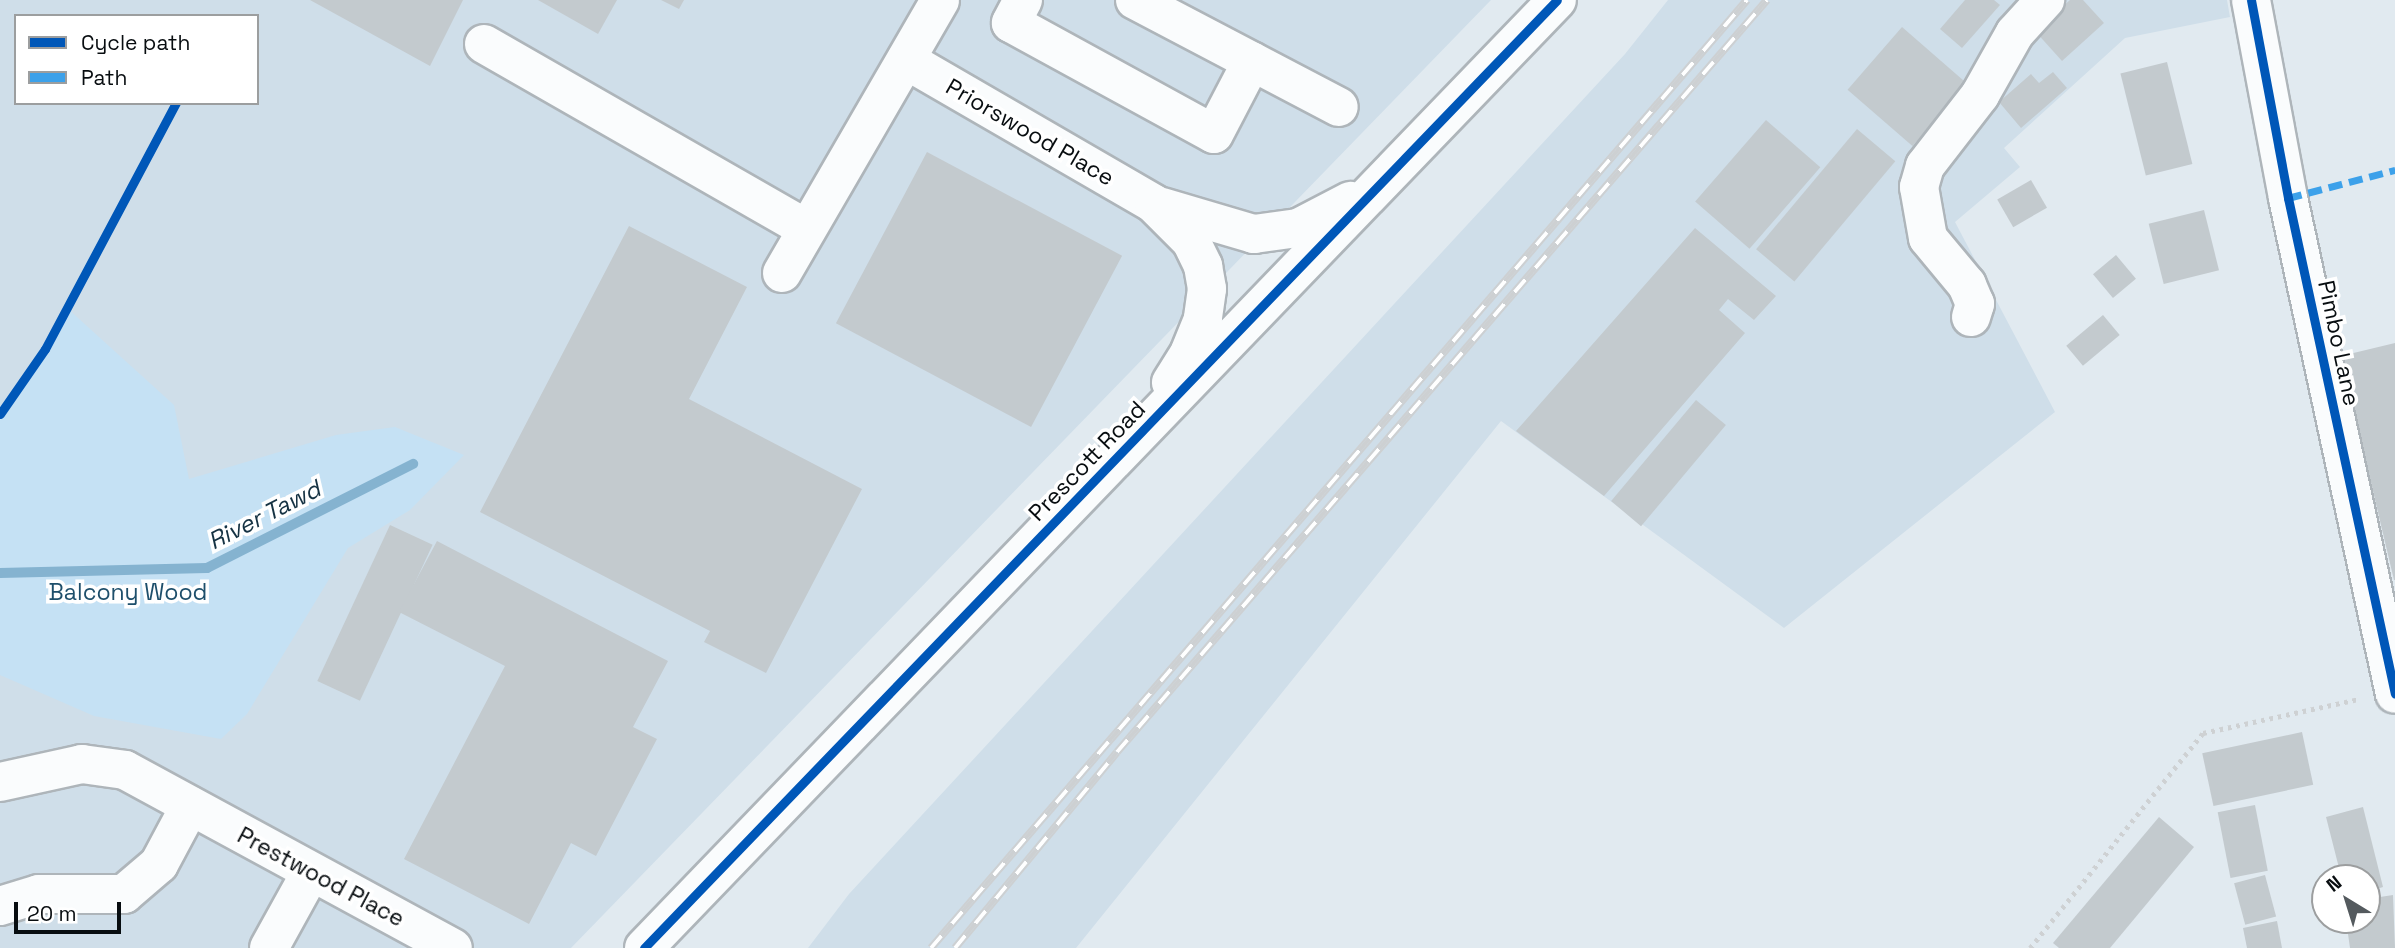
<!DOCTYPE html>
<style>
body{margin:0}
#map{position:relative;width:2395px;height:948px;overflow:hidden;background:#e1eaf0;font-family:"Space Grotesk",sans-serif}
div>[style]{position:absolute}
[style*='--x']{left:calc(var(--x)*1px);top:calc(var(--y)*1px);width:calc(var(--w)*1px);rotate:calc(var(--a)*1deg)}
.built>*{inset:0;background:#cfdee9}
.green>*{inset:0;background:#c5e1f4}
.stream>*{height:10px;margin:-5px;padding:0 5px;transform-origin:5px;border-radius:5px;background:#85b3d0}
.building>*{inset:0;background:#c3cace;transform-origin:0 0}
.path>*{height:4.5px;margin-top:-2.25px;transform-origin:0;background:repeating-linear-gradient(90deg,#ced1d3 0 3.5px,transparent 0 8.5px)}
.roads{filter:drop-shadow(2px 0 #aeb5ba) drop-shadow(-2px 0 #aeb5ba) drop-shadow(0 2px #aeb5ba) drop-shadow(0 -2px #aeb5ba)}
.minor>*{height:38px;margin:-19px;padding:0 19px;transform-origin:19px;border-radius:19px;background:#fafcfd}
.rail>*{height:8px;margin-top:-4px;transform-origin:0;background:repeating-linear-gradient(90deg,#fff 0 16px,#cdd0d2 0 32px);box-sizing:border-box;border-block:2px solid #cdd0d2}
.quiet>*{height:7px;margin-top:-3.5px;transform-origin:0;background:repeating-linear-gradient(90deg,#3ca1ea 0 14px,transparent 0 21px)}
.cycleway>*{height:9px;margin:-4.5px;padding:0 4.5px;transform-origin:4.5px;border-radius:4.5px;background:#0057b8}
span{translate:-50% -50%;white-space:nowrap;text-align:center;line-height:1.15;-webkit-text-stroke:7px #fff;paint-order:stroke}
.street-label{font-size:23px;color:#080d10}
.park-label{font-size:23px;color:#1e4f6b}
.water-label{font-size:24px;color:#153243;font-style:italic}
.legend{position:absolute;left:14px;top:14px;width:245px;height:91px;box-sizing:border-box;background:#fff;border:2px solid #9c9e9f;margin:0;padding:9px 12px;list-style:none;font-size:21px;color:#080d10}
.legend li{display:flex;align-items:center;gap:14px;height:35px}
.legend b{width:35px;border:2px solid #9c9e9f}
.north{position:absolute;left:2311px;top:864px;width:70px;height:70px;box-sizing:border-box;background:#fff;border:2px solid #9c9e9f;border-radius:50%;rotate:322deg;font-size:19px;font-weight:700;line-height:28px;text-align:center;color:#080d10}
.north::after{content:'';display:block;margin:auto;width:24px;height:32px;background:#545a5e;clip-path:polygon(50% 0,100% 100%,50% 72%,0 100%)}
.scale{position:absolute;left:14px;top:902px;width:107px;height:32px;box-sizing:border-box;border:4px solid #080d10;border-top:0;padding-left:9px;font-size:21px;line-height:24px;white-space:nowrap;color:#080d10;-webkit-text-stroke:5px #fff;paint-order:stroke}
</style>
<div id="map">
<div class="built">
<i style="clip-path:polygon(evenodd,0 0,1491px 0,571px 948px,0 948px,0 0,16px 16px,257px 16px,257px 103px,16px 103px,16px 16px)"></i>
<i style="clip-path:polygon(1668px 0,2227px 0,2230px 17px,2125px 38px,2004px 148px,2020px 167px,1955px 222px,2055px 412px,1784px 628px,1501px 421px,1076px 948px,808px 948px,849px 894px,1625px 54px)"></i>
</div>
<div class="green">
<i style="clip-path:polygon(67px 308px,174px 405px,189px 479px,336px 435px,395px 427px,464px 455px,410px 510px,348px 548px,247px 714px,221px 739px,94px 716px,0 675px,0 411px)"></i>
</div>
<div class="stream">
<i style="--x:0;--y:573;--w:207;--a:-1.4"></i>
<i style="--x:207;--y:568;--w:231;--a:-26.8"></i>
</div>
<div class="building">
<i style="clip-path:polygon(310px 0,463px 0,430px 66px)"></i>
<i style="clip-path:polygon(538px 0,617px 0,598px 34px)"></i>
<i style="clip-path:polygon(661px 0,684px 0,679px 9px)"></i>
<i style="clip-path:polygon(1965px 0,1994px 0,2000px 5px,1962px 48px,1940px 29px)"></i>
<i style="clip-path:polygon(2070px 0,2083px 0,2104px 23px,2062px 61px,2035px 31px)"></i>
<i style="left:1902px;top:27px;width:86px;height:83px;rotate:41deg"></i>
<i style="left:2167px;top:62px;width:105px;height:48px;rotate:76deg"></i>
<i style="clip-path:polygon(2053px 72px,2067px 88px,2021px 128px,1999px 102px,2031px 74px,2039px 83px)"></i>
<i style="left:1766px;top:120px;width:72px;height:108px;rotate:41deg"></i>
<i style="left:1857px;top:129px;width:50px;height:157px;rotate:40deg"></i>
<i style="left:927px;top:152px;width:221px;height:194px;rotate:28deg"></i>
<i style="left:2031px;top:180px;width:32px;height:39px;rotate:60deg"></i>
<i style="left:2204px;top:210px;width:62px;height:57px;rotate:76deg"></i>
<i style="clip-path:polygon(629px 226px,747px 287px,689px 399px,862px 489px,766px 673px,704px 642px,710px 631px,480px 512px)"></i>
<i style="clip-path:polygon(1695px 228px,1776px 296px,1754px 320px,1728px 299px,1719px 310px,1745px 333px,1604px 496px,1516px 431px)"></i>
<i style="left:2116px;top:255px;width:31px;height:30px;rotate:50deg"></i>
<i style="left:2103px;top:315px;width:26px;height:48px;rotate:50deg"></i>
<i style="clip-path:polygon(2395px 343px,2395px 580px,2394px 580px,2341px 356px)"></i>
<i style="left:1696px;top:400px;width:39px;height:132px;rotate:40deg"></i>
<i style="left:390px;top:525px;width:47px;height:172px;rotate:25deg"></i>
<i style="clip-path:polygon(437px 541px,668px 661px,633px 727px,657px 739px,596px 856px,571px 843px,529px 924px,404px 859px,505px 666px,399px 612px)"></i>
<i style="left:2302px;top:732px;width:54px;height:102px;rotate:78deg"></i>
<i style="left:2255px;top:805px;width:67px;height:38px;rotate:79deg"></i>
<i style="clip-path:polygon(2363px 807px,2383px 887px,2367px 892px,2367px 878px,2326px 878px,2324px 872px,2339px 868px,2326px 817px)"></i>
<i style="clip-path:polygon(2159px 817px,2194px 847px,2110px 948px,2059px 948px,2053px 943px)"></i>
<i style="left:2265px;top:875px;width:43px;height:32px;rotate:75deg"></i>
<i style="clip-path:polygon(2393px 895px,2395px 948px,2350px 948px,2346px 920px,2367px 920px,2367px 899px)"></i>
<i style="clip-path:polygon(2277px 921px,2282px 948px,2247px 948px,2243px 928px)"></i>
</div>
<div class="path">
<i style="--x:2030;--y:948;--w:276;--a:-51.2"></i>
<i style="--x:2203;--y:733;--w:160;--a:-12.3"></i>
</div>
<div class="roads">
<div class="minor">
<i style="--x:1023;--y:0;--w:26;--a:118"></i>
<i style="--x:1011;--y:23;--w:231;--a:28.7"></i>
<i style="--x:1214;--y:134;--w:82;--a:-62.5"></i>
<i style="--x:1135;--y:0;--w:230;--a:27.7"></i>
<i style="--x:2251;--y:0;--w:201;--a:79.4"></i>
<i style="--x:2288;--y:198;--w:507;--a:77.83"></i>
<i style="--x:484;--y:44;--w:372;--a:29.8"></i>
<i style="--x:906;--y:60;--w:287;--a:30.1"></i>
<i style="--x:1154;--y:204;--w:52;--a:45"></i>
<i style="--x:1191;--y:241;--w:28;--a:64"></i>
<i style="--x:1203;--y:266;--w:23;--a:80"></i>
<i style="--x:1207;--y:289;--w:30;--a:98"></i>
<i style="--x:1203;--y:319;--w:35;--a:112"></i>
<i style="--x:1190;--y:352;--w:36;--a:122"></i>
<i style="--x:1162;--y:207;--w:96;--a:16.4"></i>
<i style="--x:1254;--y:234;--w:44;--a:-7.8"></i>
<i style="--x:1298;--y:228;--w:59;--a:-27.4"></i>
<i style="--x:782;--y:273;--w:315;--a:-59.9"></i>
<i style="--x:1971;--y:317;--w:14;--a:-73"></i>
<i style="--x:1975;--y:304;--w:21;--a:-113"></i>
<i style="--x:1967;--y:285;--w:61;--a:-129.7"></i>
<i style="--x:1928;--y:238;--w:52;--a:-100"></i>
<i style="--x:1919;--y:187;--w:22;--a:-74"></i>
<i style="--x:1925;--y:166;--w:90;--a:-52.2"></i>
<i style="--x:1980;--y:95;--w:71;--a:-60.6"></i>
<i style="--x:2015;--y:33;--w:45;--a:-47.7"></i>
<i style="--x:0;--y:782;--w:84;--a:-12.4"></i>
<i style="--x:82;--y:764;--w:43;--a:7.9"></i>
<i style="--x:125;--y:770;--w:373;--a:28.5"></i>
<i style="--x:0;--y:906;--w:41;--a:-17.1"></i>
<i style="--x:39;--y:894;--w:85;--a:0"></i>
<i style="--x:124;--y:894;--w:46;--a:-40.6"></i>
<i style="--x:159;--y:864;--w:66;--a:-61.9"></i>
<i style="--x:269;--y:948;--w:87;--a:-61.1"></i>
<i style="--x:644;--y:948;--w:1316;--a:-46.08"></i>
</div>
</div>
<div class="rail">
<i style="--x:931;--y:948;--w:1251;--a:-49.28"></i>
<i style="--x:955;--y:948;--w:254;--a:-50.4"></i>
<i style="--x:1117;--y:752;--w:994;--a:-49.16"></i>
</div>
<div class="quiet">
<i style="--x:2288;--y:198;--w:111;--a:-14.7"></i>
</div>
<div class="cycleway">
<i style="--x:2251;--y:0;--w:201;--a:79.4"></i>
<i style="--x:2288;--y:198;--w:507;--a:77.83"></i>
<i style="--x:0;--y:414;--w:79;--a:-55.3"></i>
<i style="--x:45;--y:349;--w:279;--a:-62"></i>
<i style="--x:644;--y:948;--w:1316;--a:-46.08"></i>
</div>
<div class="street-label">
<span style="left:1030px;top:132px;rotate:30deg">Priorswood Place</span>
<span style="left:2339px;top:343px;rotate:78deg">Pimbo Lane</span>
<span style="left:1087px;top:461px;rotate:-46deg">Prescott Road</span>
<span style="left:321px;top:877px;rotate:28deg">Prestwood Place</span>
</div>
<div class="park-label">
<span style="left:128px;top:592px">Balcony Wood</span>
</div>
<div class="water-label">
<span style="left:264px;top:515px;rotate:-27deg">River Tawd</span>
</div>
<ul class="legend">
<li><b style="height:9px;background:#0057b8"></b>Cycle path</li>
<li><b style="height:9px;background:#3ca1ea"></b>Path</li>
</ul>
<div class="north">N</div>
<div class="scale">20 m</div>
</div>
